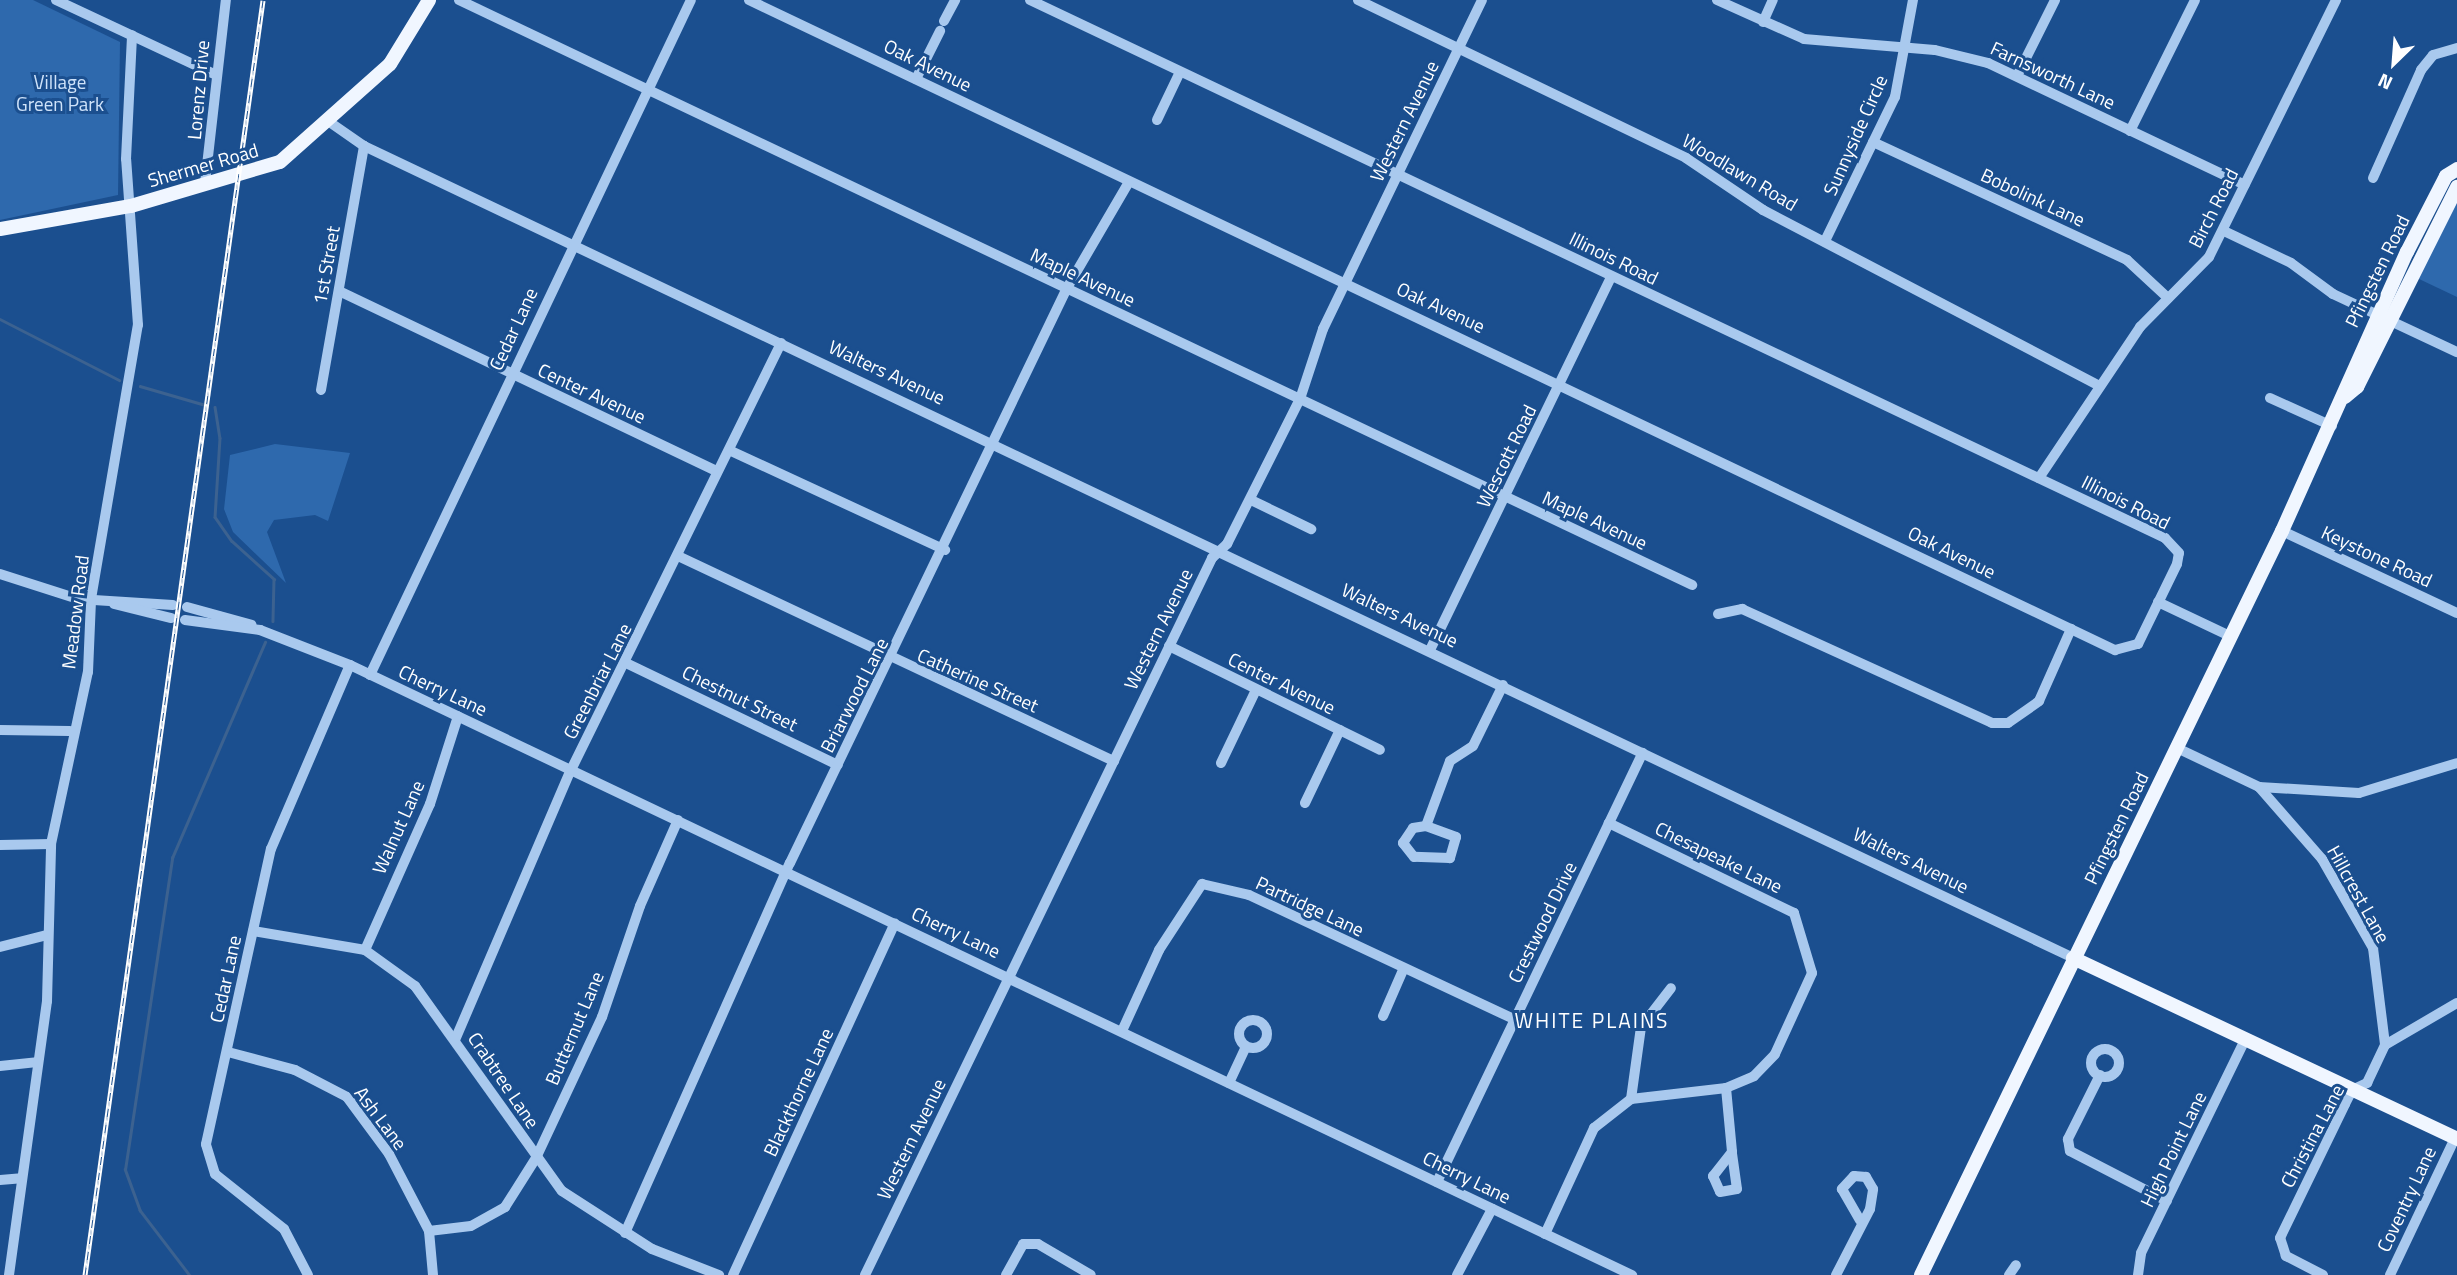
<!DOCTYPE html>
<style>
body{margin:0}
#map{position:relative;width:2457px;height:1275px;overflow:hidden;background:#1b4f8f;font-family:"Titillium Web",sans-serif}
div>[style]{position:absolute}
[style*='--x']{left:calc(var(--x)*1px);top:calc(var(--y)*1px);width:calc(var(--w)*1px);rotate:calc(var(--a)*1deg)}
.green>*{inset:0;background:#2e69ad}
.stream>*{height:2.5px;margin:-1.25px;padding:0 1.25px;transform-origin:1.25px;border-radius:1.25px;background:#3c6290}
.minor>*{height:10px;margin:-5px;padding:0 5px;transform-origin:5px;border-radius:5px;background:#a9c9ee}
.minor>.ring{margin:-5px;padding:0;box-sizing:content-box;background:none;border:10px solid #a9c9ee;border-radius:50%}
.major>*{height:14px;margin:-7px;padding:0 7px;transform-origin:7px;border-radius:7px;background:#f0f6ff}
.rail>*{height:5px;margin-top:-2.5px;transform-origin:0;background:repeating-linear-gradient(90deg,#1b4f8f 0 8px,#fff 0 16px);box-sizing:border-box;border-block:2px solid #fff}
span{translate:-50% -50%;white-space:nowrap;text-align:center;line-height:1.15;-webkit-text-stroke:6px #1b4f8f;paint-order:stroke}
.street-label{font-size:19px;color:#fff}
.park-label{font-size:19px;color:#cfe3fa}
.neighbourhood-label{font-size:21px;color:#fff;letter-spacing:2px}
.north{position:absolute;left:2359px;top:28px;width:70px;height:70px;-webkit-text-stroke:5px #1b4f8f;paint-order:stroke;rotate:205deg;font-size:19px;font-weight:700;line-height:28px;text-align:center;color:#fff}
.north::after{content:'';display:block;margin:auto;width:24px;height:32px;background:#fff;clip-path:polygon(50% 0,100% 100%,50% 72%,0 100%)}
</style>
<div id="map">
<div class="green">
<i style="clip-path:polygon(0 0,33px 0,120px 42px,118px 195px,0 220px)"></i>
<i style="clip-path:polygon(2457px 195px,2457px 297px,2417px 278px)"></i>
<i style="clip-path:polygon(275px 444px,350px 453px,328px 521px,315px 515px,274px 520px,267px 532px,286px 583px,233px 532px,224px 509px,230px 455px)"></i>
</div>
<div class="stream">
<i style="--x:0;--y:319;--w:134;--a:27.1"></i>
<i style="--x:140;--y:386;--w:65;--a:16.2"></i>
<i style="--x:215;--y:407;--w:31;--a:81"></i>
<i style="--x:220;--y:438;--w:79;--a:93.6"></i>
<i style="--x:215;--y:517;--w:29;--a:55"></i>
<i style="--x:232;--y:541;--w:57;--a:42.1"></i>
<i style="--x:274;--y:579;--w:42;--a:91.4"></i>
<i style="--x:189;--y:1275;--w:81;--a:-127.4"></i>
<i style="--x:140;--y:1211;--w:44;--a:-110.1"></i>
<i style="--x:125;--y:1170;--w:316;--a:-81.4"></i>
<i style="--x:172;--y:858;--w:235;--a:-66.7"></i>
</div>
<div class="minor">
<i style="--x:56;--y:0;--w:174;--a:25.1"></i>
<i style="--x:459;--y:0;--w:1365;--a:25.38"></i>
<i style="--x:749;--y:0;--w:1513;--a:25.45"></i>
<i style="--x:2115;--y:650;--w:24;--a:-15"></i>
<i style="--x:2138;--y:644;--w:89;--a:-64"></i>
<i style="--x:2177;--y:564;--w:11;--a:-80"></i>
<i style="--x:2179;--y:553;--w:21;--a:-133"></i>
<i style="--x:2165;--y:538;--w:1256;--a:-154.64"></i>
<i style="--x:1358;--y:0;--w:364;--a:25.7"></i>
<i style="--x:1686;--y:158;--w:93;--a:34"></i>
<i style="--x:1763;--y:210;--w:378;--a:27.6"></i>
<i style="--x:1717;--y:0;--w:95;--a:24.1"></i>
<i style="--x:1804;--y:39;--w:131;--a:4.8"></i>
<i style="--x:1935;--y:50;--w:55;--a:13.8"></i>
<i style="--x:1988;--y:63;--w:284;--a:25.4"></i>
<i style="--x:944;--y:21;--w:24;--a:-62"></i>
<i style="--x:1763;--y:22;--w:24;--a:-66"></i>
<i style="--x:2017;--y:76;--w:85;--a:-63.4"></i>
<i style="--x:916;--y:79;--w:54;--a:-63.4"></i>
<i style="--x:1157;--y:120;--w:53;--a:-64.4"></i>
<i style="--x:328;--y:121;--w:44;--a:34.8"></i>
<i style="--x:364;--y:146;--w:1892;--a:25.41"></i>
<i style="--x:2130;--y:131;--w:146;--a:-63.6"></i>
<i style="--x:1873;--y:142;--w:280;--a:24.9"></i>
<i style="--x:2127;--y:260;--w:56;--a:42.8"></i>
<i style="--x:2373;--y:178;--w:118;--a:-66"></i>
<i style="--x:2421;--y:70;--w:19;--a:-51"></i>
<i style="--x:2433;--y:55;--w:25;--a:-16"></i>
<i style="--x:205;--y:183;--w:184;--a:-83.5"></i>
<i style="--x:2224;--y:231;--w:74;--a:25.5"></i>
<i style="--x:2291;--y:263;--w:52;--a:36.4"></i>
<i style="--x:2333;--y:294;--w:137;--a:25.1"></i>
<i style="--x:1825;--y:241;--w:160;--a:-64.1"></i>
<i style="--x:1895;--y:97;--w:99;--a:-79.5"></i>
<i style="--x:339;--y:291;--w:419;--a:25.5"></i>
<i style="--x:321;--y:390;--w:248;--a:-80"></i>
<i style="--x:2270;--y:398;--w:68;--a:24.3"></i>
<i style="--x:731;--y:451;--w:236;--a:24.8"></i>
<i style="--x:2039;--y:478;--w:182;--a:-56.2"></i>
<i style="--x:2140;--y:327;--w:98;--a:-45.4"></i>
<i style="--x:2209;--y:257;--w:287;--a:-63.7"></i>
<i style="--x:1251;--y:500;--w:67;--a:25.8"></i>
<i style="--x:2282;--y:531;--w:193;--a:25.1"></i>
<i style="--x:678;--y:556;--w:482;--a:25.2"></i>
<i style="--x:0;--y:574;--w:82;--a:17.8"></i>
<i style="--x:78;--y:599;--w:95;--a:3.6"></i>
<i style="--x:2158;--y:602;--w:80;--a:25.3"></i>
<i style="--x:114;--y:604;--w:59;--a:13.8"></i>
<i style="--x:187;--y:607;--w:67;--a:15.5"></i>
<i style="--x:1718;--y:614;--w:25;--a:-12"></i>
<i style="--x:1742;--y:609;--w:275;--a:24.5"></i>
<i style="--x:1992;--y:723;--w:16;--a:0"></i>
<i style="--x:2008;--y:723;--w:38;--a:-35"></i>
<i style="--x:2039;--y:701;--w:79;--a:-66"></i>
<i style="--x:185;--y:620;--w:76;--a:7.6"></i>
<i style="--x:260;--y:630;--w:97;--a:21.3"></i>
<i style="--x:350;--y:665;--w:1420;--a:25.45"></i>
<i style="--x:1169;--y:646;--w:235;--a:26.2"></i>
<i style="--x:1430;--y:650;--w:415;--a:-64.1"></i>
<i style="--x:626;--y:663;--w:235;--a:25.7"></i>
<i style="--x:370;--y:675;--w:747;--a:-64.57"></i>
<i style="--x:0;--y:730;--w:70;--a:0.8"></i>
<i style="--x:2177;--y:748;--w:91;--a:25.4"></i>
<i style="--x:2259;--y:787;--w:96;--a:48.8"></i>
<i style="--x:2322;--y:859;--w:103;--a:60.2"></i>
<i style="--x:2373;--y:948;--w:98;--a:82.9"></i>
<i style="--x:1221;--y:763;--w:81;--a:-64.4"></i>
<i style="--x:2259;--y:787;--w:100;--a:3.4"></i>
<i style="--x:2359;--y:793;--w:102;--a:-17"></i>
<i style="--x:1305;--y:803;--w:81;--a:-64.4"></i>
<i style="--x:1426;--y:826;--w:32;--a:20"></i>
<i style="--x:1456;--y:837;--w:22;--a:106"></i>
<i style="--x:1450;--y:858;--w:36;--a:-178"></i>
<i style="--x:1414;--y:857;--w:18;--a:-128"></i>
<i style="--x:1403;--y:843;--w:18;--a:-56"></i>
<i style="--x:1413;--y:828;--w:13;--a:-9"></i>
<i style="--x:1426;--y:826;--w:69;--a:-69.7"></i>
<i style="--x:1450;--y:761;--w:27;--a:-33"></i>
<i style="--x:1473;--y:746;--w:68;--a:-63.8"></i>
<i style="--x:0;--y:845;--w:51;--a:-1.1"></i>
<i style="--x:253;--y:931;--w:114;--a:9.6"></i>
<i style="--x:365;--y:950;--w:62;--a:35.8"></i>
<i style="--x:415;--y:986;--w:252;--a:54.4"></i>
<i style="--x:562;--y:1191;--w:107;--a:32.8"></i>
<i style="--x:652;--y:1249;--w:72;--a:21.2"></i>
<i style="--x:0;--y:947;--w:49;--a:-14.3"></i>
<i style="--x:365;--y:950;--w:160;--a:-66"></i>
<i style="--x:430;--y:804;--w:92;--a:-72.3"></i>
<i style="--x:1383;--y:1016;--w:50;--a:-66.5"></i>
<i class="ring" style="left:1239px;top:1020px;width:18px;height:18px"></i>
<i style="--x:1122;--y:1031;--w:89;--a:-65.4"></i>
<i style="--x:1159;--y:950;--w:79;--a:-56.9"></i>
<i style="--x:1202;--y:884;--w:48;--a:13.2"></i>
<i style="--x:1249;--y:895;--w:293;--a:25.1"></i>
<i style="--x:455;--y:1040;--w:294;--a:-66.8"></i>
<i style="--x:571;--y:770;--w:476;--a:-63.8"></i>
<i class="ring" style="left:2091px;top:1049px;width:18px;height:18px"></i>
<i style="--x:228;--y:1052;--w:69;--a:15"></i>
<i style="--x:295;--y:1070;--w:59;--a:27.4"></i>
<i style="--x:347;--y:1097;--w:71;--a:53.6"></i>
<i style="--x:389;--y:1154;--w:87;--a:62.5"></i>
<i style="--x:429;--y:1231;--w:44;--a:84.8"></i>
<i style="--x:0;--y:1066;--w:37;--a:-6"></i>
<i style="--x:2100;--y:1075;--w:72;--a:116.6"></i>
<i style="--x:2068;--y:1139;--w:12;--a:81"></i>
<i style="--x:2070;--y:1151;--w:109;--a:27.3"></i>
<i style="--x:1229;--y:1083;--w:40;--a:-65"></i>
<i style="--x:1726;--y:1088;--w:64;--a:84.6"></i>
<i style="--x:1732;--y:1152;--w:31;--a:128"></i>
<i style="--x:1713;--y:1176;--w:17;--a:66"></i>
<i style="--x:1720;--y:1192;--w:17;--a:-10"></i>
<i style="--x:1737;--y:1189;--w:37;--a:-98"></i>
<i style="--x:1631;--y:1099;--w:73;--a:-82.1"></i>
<i style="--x:1641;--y:1027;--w:49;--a:-52.4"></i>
<i style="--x:0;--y:1180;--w:21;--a:-5"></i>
<i style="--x:1437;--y:1182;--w:476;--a:-64.4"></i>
<i style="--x:429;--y:1231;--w:42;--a:-6.8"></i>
<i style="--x:471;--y:1226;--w:39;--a:-29"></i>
<i style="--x:505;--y:1207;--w:58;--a:-57.7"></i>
<i style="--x:536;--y:1158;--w:156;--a:-64.9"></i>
<i style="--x:602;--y:1017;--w:117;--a:-71.1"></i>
<i style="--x:640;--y:906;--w:94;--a:-66.2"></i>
<i style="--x:625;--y:1233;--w:405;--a:-66"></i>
<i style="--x:790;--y:863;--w:638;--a:-64.28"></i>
<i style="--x:1067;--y:288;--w:123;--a:-59.7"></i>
<i style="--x:1545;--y:1234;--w:117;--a:-65.2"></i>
<i style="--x:1594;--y:1128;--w:47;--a:-38.1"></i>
<i style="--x:1631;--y:1099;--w:96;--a:-6.6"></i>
<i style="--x:1726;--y:1088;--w:30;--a:-23"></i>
<i style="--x:1754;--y:1076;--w:30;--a:-46"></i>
<i style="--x:1775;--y:1054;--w:89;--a:-65.4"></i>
<i style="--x:1812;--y:973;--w:63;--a:-106.7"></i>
<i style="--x:1794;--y:913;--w:206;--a:-154.1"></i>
<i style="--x:9;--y:1275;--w:277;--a:-82.1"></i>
<i style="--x:47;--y:1001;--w:157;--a:-88.5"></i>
<i style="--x:51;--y:844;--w:176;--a:-77.9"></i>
<i style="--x:88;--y:672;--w:73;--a:-87.6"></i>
<i style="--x:91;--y:599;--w:278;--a:-80.3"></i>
<i style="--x:138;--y:325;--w:166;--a:-94.1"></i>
<i style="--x:126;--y:159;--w:124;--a:-87.2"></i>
<i style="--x:308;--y:1275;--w:52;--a:-117.6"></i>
<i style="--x:284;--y:1229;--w:88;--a:-141.4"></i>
<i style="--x:215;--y:1174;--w:31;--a:-107"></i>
<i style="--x:206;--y:1144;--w:302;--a:-77.6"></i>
<i style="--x:271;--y:849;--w:200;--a:-66.8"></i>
<i style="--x:733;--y:1275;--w:387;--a:-65.3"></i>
<i style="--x:865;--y:1275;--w:797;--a:-64.17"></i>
<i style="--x:1212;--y:558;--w:21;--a:-43"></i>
<i style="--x:1227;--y:544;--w:162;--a:-63.3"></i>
<i style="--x:1300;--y:399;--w:74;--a:-71.8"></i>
<i style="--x:1323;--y:329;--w:365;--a:-64.2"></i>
<i style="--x:1006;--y:1275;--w:35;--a:-61"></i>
<i style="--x:1023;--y:1244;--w:15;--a:0"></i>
<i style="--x:1038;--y:1244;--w:61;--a:30.3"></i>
<i style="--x:1457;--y:1275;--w:75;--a:-62.1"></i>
<i style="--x:1836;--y:1275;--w:74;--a:-62.7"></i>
<i style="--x:1870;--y:1209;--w:20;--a:-81"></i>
<i style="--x:1873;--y:1189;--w:14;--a:-120"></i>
<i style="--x:1866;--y:1177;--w:12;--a:-175"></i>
<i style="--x:1854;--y:1176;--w:18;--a:133"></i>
<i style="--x:1842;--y:1189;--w:36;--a:60"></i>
<i style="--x:2009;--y:1275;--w:12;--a:-55"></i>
<i style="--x:2138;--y:1275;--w:22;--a:-82"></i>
<i style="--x:2141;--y:1253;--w:237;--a:-64"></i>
<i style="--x:2323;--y:1275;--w:42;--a:-152.8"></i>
<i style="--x:2286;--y:1256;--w:19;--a:-108"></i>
<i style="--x:2280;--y:1238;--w:149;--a:-64.1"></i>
<i style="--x:2345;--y:1104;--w:16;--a:-63"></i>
<i style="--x:2352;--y:1090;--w:17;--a:-25"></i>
<i style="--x:2367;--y:1083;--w:42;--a:-64.7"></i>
<i style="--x:2385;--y:1045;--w:83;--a:-30.3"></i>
<i style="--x:2390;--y:1275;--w:152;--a:-64.6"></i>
</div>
<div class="major">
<i style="--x:0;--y:229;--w:133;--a:-10"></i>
<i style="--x:131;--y:206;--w:155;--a:-16.5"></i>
<i style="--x:280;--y:162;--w:147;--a:-41.7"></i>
<i style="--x:390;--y:64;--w:75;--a:-58.6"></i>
<i style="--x:2345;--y:397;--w:16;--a:-40"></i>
<i style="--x:2357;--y:387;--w:224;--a:-63.4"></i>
<i style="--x:2073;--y:958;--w:425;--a:25.2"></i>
<i style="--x:1921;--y:1275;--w:827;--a:-64.12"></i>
<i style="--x:2282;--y:531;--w:306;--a:-65.9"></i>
<i style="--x:2407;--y:252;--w:85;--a:-62.8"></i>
<i style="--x:2446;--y:176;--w:13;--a:-32"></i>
</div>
<div class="rail">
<i style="--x:85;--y:1275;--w:1287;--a:-82.05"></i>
</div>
<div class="street-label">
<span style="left:928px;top:65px;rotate:26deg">Oak Avenue</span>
<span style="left:2053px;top:75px;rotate:25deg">Farnsworth Lane</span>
<span style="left:198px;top:90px;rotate:-85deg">Lorenz Drive</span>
<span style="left:1404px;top:121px;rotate:-64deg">Western Avenue</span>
<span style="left:1855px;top:135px;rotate:-66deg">Sunnyside Circle</span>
<span style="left:203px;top:165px;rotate:-16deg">Shermer Road</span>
<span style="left:1740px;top:172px;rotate:31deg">Woodlawn Road</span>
<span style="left:2033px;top:197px;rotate:25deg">Bobolink Lane</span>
<span style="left:2213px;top:208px;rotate:-63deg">Birch Road</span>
<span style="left:1614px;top:258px;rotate:26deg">Illinois Road</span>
<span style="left:326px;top:265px;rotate:-80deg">1st Street</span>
<span style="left:2377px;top:271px;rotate:-64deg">Pfingsten Road</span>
<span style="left:1083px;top:277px;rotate:25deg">Maple Avenue</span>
<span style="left:1441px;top:307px;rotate:25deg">Oak Avenue</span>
<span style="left:513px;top:329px;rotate:-65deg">Cedar Lane</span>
<span style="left:887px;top:372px;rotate:25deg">Walters Avenue</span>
<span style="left:592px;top:393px;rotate:25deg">Center Avenue</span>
<span style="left:1506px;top:456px;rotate:-64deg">Wescott Road</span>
<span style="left:2126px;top:502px;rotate:27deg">Illinois Road</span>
<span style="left:1595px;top:520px;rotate:25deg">Maple Avenue</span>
<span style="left:1952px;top:552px;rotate:26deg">Oak Avenue</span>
<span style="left:2377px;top:556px;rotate:25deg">Keystone Road</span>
<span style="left:75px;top:612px;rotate:-83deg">Meadow Road</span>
<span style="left:1400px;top:615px;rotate:25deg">Walters Avenue</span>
<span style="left:1158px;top:629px;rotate:-64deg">Western Avenue</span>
<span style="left:978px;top:680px;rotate:24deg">Catherine Street</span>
<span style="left:597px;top:681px;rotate:-63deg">Greenbriar Lane</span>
<span style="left:1282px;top:683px;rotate:26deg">Center Avenue</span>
<span style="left:443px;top:690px;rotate:25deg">Cherry Lane</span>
<span style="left:854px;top:695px;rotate:-63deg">Briarwood Lane</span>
<span style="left:740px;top:698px;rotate:26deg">Chestnut Street</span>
<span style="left:398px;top:827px;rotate:-66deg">Walnut Lane</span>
<span style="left:2116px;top:828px;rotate:-64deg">Pfingsten Road</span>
<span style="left:1719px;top:857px;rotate:26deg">Chesapeake Lane</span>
<span style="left:1911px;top:860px;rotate:26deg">Walters Avenue</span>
<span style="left:2359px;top:894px;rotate:61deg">Hillcrest Lane</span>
<span style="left:1310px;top:906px;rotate:25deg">Partridge Lane</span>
<span style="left:1542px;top:922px;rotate:-64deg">Crestwood Drive</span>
<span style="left:956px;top:932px;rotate:25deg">Cherry Lane</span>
<span style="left:225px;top:979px;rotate:-78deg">Cedar Lane</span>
<span style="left:574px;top:1028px;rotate:-67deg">Butternut Lane</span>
<span style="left:504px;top:1080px;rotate:56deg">Crabtree Lane</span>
<span style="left:798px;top:1092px;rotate:-65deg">Blackthorne Lane</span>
<span style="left:381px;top:1118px;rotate:53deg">Ash Lane</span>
<span style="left:2312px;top:1136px;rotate:-62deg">Christina Lane</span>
<span style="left:911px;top:1139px;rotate:-64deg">Western Avenue</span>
<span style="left:2173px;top:1149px;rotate:-64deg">High Point Lane</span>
<span style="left:1467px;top:1177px;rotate:26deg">Cherry Lane</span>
<span style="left:2406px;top:1199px;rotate:-65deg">Coventry Lane</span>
</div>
<div class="park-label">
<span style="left:60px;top:93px">Village<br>Green Park</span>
</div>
<div class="neighbourhood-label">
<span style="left:1592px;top:1020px">WHITE PLAINS</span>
</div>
<div class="north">N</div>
</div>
